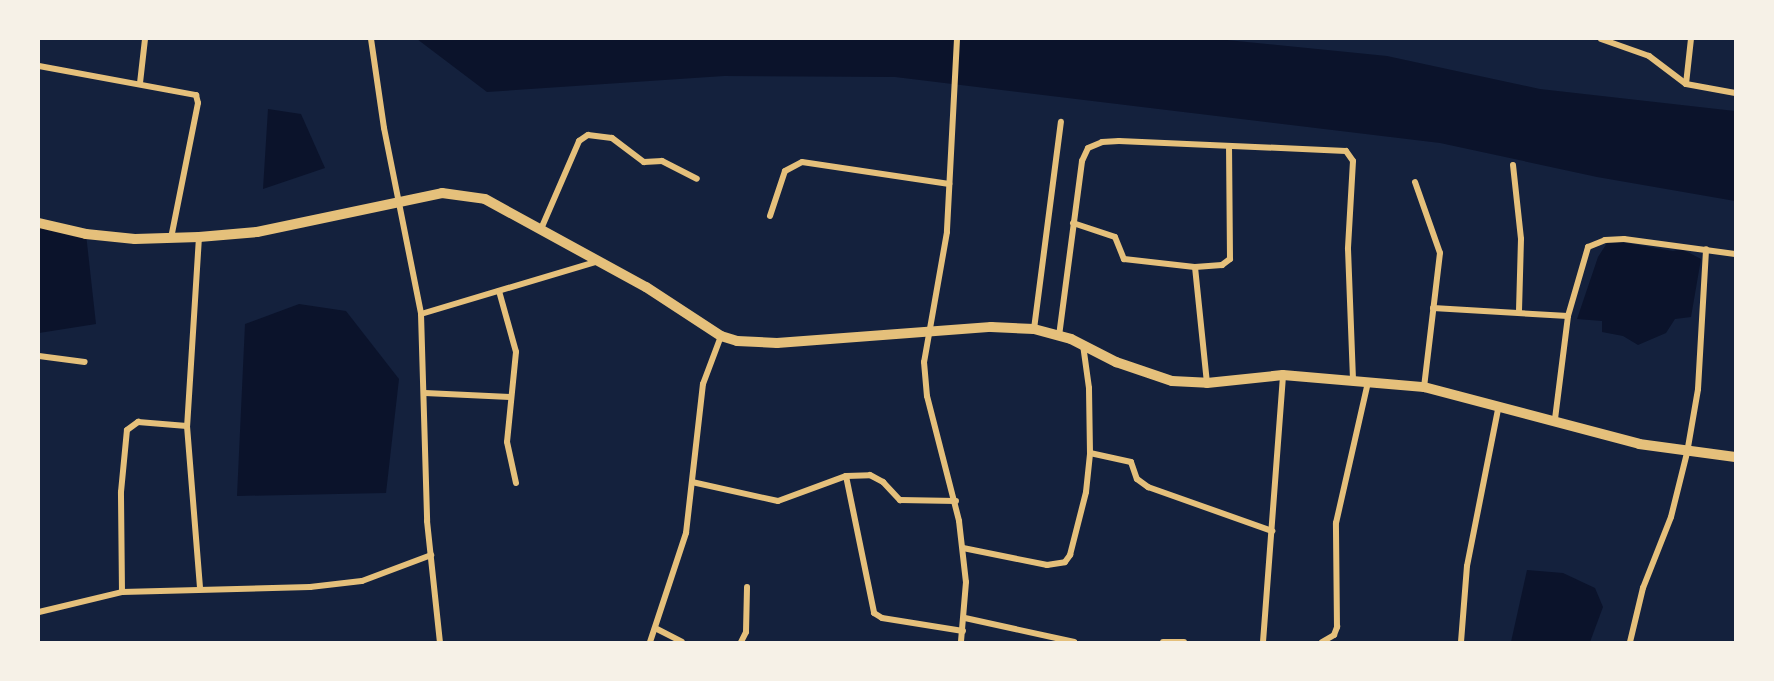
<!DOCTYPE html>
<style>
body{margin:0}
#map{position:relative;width:1774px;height:681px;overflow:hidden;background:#14213d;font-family:"Open Sans",sans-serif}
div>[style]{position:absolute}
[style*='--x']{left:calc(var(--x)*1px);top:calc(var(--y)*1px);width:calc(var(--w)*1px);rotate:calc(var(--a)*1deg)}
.water>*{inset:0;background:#0b132b}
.minor>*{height:6px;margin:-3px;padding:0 3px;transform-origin:3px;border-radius:3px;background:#e5c07b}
.tertiary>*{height:10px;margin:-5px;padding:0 5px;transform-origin:5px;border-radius:5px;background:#e5c07b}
span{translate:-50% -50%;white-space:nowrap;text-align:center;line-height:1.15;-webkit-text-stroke:6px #f6f1e7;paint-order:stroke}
.frame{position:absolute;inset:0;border:40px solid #f6f1e7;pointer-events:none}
</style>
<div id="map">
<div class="water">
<i style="clip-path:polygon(417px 39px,1217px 39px,1387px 56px,1540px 89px,1735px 111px,1735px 201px,1597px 177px,1440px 143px,895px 77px,724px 76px,487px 92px)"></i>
<i style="clip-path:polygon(268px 109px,301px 114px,325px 168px,263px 189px)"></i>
<i style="clip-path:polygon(39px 223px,86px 234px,96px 324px,39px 333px)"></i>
<i style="clip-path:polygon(1621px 242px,1673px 251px,1682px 249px,1701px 259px,1691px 317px,1675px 319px,1666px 333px,1638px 345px,1623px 336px,1602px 332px,1602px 321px,1577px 319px,1598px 257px,1607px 243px)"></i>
<i style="clip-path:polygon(299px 304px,346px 311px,399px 379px,386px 493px,237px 496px,245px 324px)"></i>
<i style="clip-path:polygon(1527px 570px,1563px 573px,1595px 588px,1603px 607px,1590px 642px,1511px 642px)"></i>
</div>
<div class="minor">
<i style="--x:371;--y:39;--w:90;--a:81.7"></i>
<i style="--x:384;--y:128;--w:190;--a:78.7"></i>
<i style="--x:421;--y:314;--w:207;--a:88.3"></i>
<i style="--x:427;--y:521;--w:122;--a:83.9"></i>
<i style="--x:957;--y:39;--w:193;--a:93"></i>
<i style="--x:947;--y:232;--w:132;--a:100"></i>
<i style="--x:924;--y:362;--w:34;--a:85"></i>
<i style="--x:927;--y:396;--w:129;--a:75.6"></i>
<i style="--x:959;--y:521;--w:61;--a:83.5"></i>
<i style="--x:966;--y:582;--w:60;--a:94.8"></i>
<i style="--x:1601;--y:39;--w:51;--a:19.5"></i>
<i style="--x:1649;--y:56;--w:46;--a:37.1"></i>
<i style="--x:1686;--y:84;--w:50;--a:10.4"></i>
<i style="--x:39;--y:66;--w:160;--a:10.5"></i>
<i style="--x:196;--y:95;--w:8;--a:76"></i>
<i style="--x:198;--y:103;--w:138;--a:101.3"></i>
<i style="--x:140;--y:83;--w:44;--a:-83.5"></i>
<i style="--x:1686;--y:84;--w:45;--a:-83.7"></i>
<i style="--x:1513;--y:165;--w:74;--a:83.8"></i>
<i style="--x:1521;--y:239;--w:73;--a:91.6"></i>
<i style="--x:1415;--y:182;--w:75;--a:70.6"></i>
<i style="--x:1440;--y:253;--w:135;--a:96.8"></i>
<i style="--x:770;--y:216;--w:47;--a:-71.6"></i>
<i style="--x:785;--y:171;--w:19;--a:-28"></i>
<i style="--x:802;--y:162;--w:149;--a:8.5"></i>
<i style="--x:1073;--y:223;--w:44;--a:18.4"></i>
<i style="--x:1115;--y:237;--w:24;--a:68"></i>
<i style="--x:1124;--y:259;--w:71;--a:6.4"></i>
<i style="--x:1195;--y:267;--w:117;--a:84.1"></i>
<i style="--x:541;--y:229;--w:96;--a:-66.6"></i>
<i style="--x:579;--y:141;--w:11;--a:-34"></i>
<i style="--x:588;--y:135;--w:24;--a:7"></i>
<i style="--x:612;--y:138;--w:40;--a:37"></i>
<i style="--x:644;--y:162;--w:18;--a:-3"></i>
<i style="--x:662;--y:161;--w:39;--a:27"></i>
<i style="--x:199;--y:237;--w:189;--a:93.6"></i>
<i style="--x:187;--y:426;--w:163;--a:85.4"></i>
<i style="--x:1195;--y:267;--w:27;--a:-4"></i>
<i style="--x:1222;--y:265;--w:10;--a:-37"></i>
<i style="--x:1230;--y:259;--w:112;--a:-90.5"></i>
<i style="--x:499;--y:291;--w:63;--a:74.4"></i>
<i style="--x:516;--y:352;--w:90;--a:95.7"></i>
<i style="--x:507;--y:442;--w:42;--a:77.6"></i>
<i style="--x:1433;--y:308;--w:135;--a:3.4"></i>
<i style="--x:421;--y:314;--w:186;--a:-16.6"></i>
<i style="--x:1034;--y:329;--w:209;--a:-82.6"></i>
<i style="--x:1059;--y:336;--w:177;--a:-82.5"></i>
<i style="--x:1082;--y:161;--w:14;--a:-65"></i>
<i style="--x:1088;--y:148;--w:15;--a:-23"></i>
<i style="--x:1102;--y:142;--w:17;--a:-3"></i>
<i style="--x:1119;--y:141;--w:227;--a:2.5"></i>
<i style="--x:1346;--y:151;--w:12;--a:55"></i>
<i style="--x:1353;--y:161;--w:88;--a:93.3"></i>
<i style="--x:1348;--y:249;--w:130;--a:87.8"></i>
<i style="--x:39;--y:356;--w:46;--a:7.4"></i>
<i style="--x:425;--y:393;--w:85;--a:2.7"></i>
<i style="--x:1555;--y:419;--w:104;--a:-82.8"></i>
<i style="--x:1568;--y:316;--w:72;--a:-73.8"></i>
<i style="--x:1588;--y:247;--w:18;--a:-22"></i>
<i style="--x:1605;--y:240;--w:19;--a:-3"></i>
<i style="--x:1624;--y:239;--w:112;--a:7.7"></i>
<i style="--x:1090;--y:453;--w:42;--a:12.4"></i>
<i style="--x:1131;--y:462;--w:18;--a:71"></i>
<i style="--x:1137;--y:479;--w:14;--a:36"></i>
<i style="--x:1148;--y:487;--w:132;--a:19.5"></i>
<i style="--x:846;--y:476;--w:140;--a:78.4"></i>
<i style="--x:874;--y:613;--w:9;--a:32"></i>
<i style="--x:882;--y:618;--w:82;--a:9.1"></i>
<i style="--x:692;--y:482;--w:88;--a:12.5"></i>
<i style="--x:778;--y:501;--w:72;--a:-20.2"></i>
<i style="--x:846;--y:476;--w:24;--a:-2"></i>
<i style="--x:870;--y:475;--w:15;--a:28"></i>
<i style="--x:883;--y:482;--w:25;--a:47"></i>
<i style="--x:900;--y:500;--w:56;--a:1"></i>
<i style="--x:963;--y:548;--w:86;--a:11.4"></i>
<i style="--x:1047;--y:565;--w:18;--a:-9"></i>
<i style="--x:1065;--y:562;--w:9;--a:-54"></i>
<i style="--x:1070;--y:555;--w:65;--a:-75.7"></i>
<i style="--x:1086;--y:492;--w:39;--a:-84"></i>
<i style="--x:1090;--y:453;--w:65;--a:-90.9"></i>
<i style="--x:1089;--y:388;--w:43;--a:-97.9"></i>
<i style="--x:122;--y:592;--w:100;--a:-90.6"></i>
<i style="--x:121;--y:492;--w:62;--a:-84.5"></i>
<i style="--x:127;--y:430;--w:14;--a:-36"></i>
<i style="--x:138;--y:422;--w:49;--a:4.7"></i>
<i style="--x:39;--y:612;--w:85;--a:-13.5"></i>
<i style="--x:122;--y:592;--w:188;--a:-1.5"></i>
<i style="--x:310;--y:587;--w:52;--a:-6.6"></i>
<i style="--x:362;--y:581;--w:74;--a:-20.6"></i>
<i style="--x:965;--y:618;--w:112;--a:12.4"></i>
<i style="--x:655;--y:628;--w:30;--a:27"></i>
<i style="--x:650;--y:642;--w:115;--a:-71.7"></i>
<i style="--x:686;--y:533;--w:150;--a:-83.5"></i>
<i style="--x:703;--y:384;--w:51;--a:-69.4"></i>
<i style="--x:741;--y:642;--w:11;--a:-63"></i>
<i style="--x:746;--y:632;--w:45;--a:-88.7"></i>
<i style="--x:1163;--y:642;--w:21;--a:0"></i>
<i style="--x:1263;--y:642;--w:268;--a:-85.7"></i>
<i style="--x:1322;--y:642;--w:14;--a:-30"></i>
<i style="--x:1334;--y:635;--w:9;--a:-69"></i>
<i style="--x:1337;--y:627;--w:104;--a:-90.6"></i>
<i style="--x:1336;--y:523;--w:145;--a:-77.2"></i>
<i style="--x:1461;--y:642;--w:76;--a:-85.5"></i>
<i style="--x:1467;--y:566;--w:164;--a:-78.8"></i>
<i style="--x:1630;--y:642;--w:56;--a:-76.5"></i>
<i style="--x:1643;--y:588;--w:76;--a:-68.5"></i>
<i style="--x:1671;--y:517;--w:66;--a:-76"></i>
<i style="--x:1687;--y:453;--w:65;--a:-80.2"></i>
<i style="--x:1698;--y:389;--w:140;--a:-86.7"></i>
</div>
<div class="tertiary">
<i style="--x:39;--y:223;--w:48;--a:13.2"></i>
<i style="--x:86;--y:234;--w:49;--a:5.8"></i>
<i style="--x:135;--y:239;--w:64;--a:-1.8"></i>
<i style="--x:199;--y:237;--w:58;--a:-4.9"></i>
<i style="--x:257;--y:232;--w:189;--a:-11.9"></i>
<i style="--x:442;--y:193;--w:43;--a:7.9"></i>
<i style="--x:485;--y:199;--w:183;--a:28.7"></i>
<i style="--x:646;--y:287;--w:90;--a:33.2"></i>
<i style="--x:721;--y:336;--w:17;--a:17"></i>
<i style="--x:737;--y:341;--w:40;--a:2.9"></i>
<i style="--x:777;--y:343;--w:215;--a:-4.3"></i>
<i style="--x:991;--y:327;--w:43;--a:2.7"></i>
<i style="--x:1034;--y:329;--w:38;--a:15"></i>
<i style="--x:1071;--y:339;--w:51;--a:27.1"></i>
<i style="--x:1116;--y:362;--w:59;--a:18.7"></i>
<i style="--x:1172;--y:381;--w:35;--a:3"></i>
<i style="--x:1207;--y:383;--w:76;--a:-6"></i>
<i style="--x:1283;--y:375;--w:142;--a:4.9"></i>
<i style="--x:1424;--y:387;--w:222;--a:14.8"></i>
<i style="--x:1639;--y:444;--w:97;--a:7.7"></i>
</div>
<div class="frame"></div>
</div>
